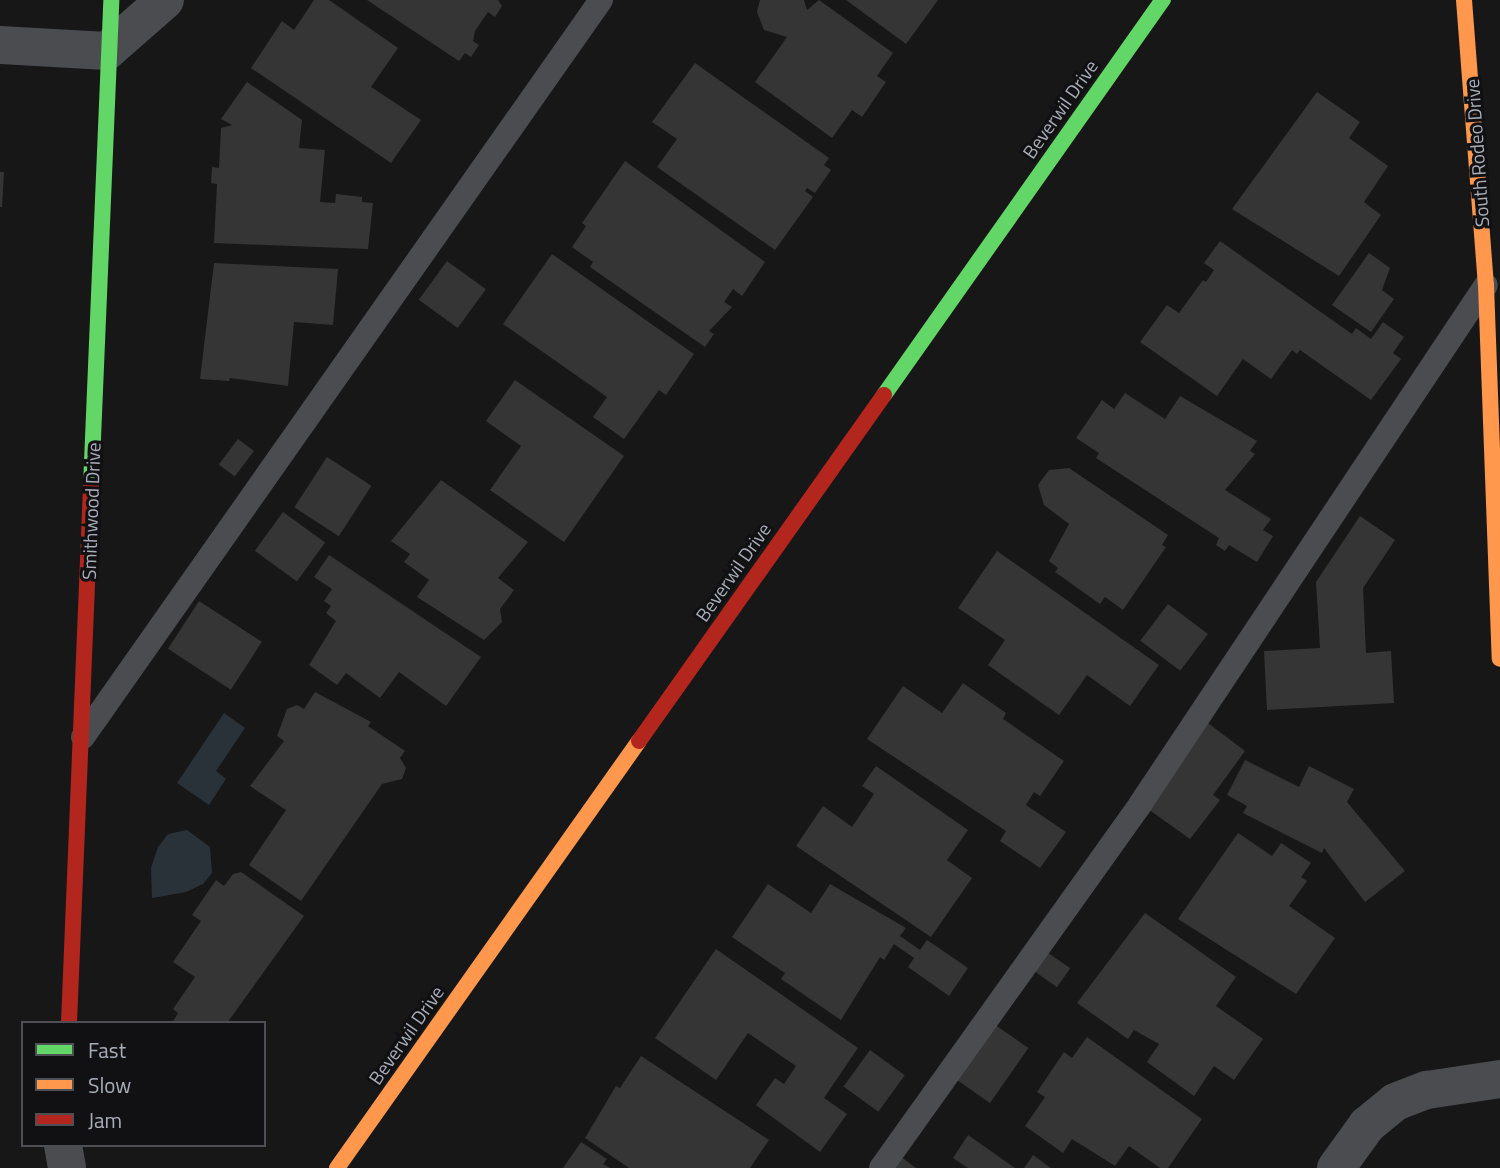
<!DOCTYPE html>
<style>
body{margin:0}
#map{position:relative;width:1500px;height:1168px;overflow:hidden;background:#171717;font-family:"Titillium Web",sans-serif}
div>[style]{position:absolute}
[style*='--x']{left:calc(var(--x)*1px);top:calc(var(--y)*1px);width:calc(var(--w)*1px);rotate:calc(var(--a)*1deg)}
.water>*{inset:0;background:#2a3239}
.building>*{inset:0;background:#353536;transform-origin:0 0}
.lane>*{height:24px;margin:-12px;padding:0 12px;transform-origin:12px;border-radius:12px;background:#4b4c50}
.street>*{height:38px;margin:-19px;padding:0 19px;transform-origin:19px;border-radius:19px;background:#4b4c50}
.fast>*{height:16px;margin:-8px;padding:0 8px;transform-origin:8px;border-radius:8px;background:#63d668}
.slow>*{height:16px;margin:-8px;padding:0 8px;transform-origin:8px;border-radius:8px;background:#ff974d}
.jam>*{height:16px;margin:-8px;padding:0 8px;transform-origin:8px;border-radius:8px;background:#b3261e}
span{translate:-50% -50%;white-space:nowrap;text-align:center;line-height:1.15;-webkit-text-stroke:6px #111113;paint-order:stroke}
.street-label{font-size:19px;color:#a8adb8}
.legend{position:absolute;left:21px;top:1021px;width:245px;height:126px;box-sizing:border-box;background:#111113;border:2px solid #4d4f55;margin:0;padding:9px 12px;list-style:none;font-size:21px;color:#a8adb8}
.legend li{display:flex;align-items:center;gap:14px;height:35px}
.legend b{width:35px;border:2px solid #4d4f55}
</style>
<div id="map">
<div class="water">
<i style="clip-path:polygon(224px 713px,245px 728px,216px 771px,226px 779px,209px 805px,177px 783px)"></i>
<i style="clip-path:polygon(187px 830px,210px 847px,212px 873px,203px 884px,186px 892px,152px 898px,151px 868px,158px 847px,168px 834px)"></i>
</div>
<div class="building">
<i style="clip-path:polygon(314px 0,329px 0,398px 48px,371px 87px,421px 120px,391px 163px,251px 68px,282px 21px,294px 30px)"></i>
<i style="clip-path:polygon(367px 0,498px 0,502px 6px,495px 17px,488px 12px,475px 31px,473px 41px,479px 45px,471px 57px,465px 53px,459px 61px)"></i>
<i style="clip-path:polygon(760px 0,804px 0,807px 10px,819px 0,893px 53px,877px 76px,886px 82px,862px 117px,852px 110px,832px 138px,755px 82px,787px 37px,764px 30px,757px 12px)"></i>
<i style="clip-path:polygon(846px 0,938px 0,906px 44px)"></i>
<i style="clip-path:polygon(695px 63px,829px 158px,824px 165px,831px 170px,815px 193px,807px 188px,805px 191px,813px 197px,775px 250px,657px 167px,677px 139px,652px 122px)"></i>
<i style="clip-path:polygon(247px 82px,302px 120px,299px 148px,325px 150px,320px 202px,335px 203px,336px 194px,362px 197px,362px 202px,373px 203px,368px 249px,214px 243px,217px 184px,211px 183px,212px 167px,219px 168px,221px 128px,232px 125px,221px 119px)"></i>
<i style="clip-path:polygon(1317px 92px,1360px 122px,1349px 138px,1388px 166px,1364px 202px,1381px 215px,1339px 276px,1232px 209px)"></i>
<i style="clip-path:polygon(625px 161px,765px 262px,742px 296px,733px 289px,724px 302px,732px 307px,709px 331px,714px 334px,705px 347px,590px 267px,593px 262px,572px 247px,586px 226px,582px 223px)"></i>
<i style="clip-path:polygon(0 172px,4px 172px,2px 207px,0 207px)"></i>
<i style="clip-path:polygon(1220px 241px,1352px 334px,1356px 328px,1371px 339px,1383px 322px,1404px 337px,1393px 353px,1401px 359px,1371px 400px,1300px 350px,1297px 354px,1292px 350px,1271px 379px,1243px 359px,1217px 396px,1140px 342px,1167px 305px,1179px 313px,1203px 280px,1206px 282px,1214px 270px,1204px 263px)"></i>
<i style="clip-path:polygon(1369px 253px,1390px 268px,1382px 290px,1394px 299px,1371px 332px,1332px 305px)"></i>
<i style="clip-path:polygon(552px 254px,694px 354px,666px 395px,659px 390px,624px 439px,593px 417px,607px 397px,503px 324px)"></i>
<i style="left:447px;top:261px;width:48px;height:48px;rotate:36deg"></i>
<i style="clip-path:polygon(214px 263px,338px 269px,333px 325px,294px 322px,288px 386px,230px 378px,229px 381px,200px 379px)"></i>
<i style="clip-path:polygon(515px 380px,624px 456px,564px 542px,490px 490px,521px 446px,486px 421px)"></i>
<i style="clip-path:polygon(1125px 393px,1165px 419px,1180px 396px,1257px 441px,1250px 451px,1255px 454px,1225px 490px,1271px 519px,1263px 530px,1273px 536px,1257px 562px,1229px 545px,1225px 551px,1216px 545px,1219px 538px,1096px 458px,1099px 453px,1076px 438px,1102px 400px,1114px 409px)"></i>
<i style="left:238px;top:439px;width:20px;height:32px;rotate:37deg"></i>
<i style="left:327px;top:457px;width:53px;height:60px;rotate:33deg"></i>
<i style="clip-path:polygon(1069px 468px,1168px 535px,1162px 545px,1166px 547px,1123px 610px,1105px 597px,1100px 604px,1055px 572px,1058px 568px,1049px 561px,1069px 524px,1044px 505px,1038px 485px,1049px 470px)"></i>
<i style="clip-path:polygon(441px 480px,528px 542px,498px 578px,514px 590px,500px 609px,502px 622px,484px 640px,417px 597px,429px 580px,404px 562px,410px 554px,391px 541px)"></i>
<i style="left:283px;top:512px;width:52px;height:48px;rotate:36deg"></i>
<i style="clip-path:polygon(1360px 516px,1395px 540px,1363px 588px,1366px 653px,1391px 651px,1394px 703px,1267px 710px,1264px 651px,1320px 648px,1316px 582px)"></i>
<i style="clip-path:polygon(997px 551px,1159px 665px,1130px 706px,1087px 675px,1059px 715px,988px 665px,1005px 640px,958px 608px)"></i>
<i style="clip-path:polygon(329px 555px,481px 657px,446px 706px,399px 672px,380px 698px,346px 673px,337px 685px,309px 665px,336px 621px,326px 613px,331px 606px,324px 601px,332px 589px,314px 577px)"></i>
<i style="left:199px;top:601px;width:75px;height:57px;rotate:33deg"></i>
<i style="left:1168px;top:604px;width:50px;height:46px;rotate:37deg"></i>
<i style="clip-path:polygon(963px 683px,1006px 713px,1003px 719px,1064px 761px,1040px 796px,1034px 792px,1026px 805px,1066px 832px,1040px 868px,1000px 841px,1006px 831px,867px 739px,903px 686px,942px 713px)"></i>
<i style="clip-path:polygon(315px 692px,371px 722px,368px 726px,405px 751px,400px 758px,406px 768px,402px 779px,382px 784px,301px 901px,249px 865px,286px 810px,250px 786px,284px 741px,277px 736px,287px 709px,297px 705px,304px 709px)"></i>
<i style="clip-path:polygon(1208px 723px,1245px 751px,1213px 795px,1220px 800px,1190px 839px,1148px 809px)"></i>
<i style="clip-path:polygon(1245px 760px,1299px 787px,1309px 766px,1354px 789px,1347px 802px,1405px 871px,1365px 902px,1324px 848px,1322px 853px,1243px 813px,1247px 806px,1227px 795px)"></i>
<i style="clip-path:polygon(876px 766px,968px 830px,947px 860px,972px 878px,931px 937px,796px 846px,823px 806px,852px 827px,874px 794px,862px 786px)"></i>
<i style="clip-path:polygon(1238px 833px,1272px 856px,1281px 843px,1311px 863px,1301px 877px,1307px 881px,1289px 906px,1335px 938px,1296px 994px,1178px 919px)"></i>
<i style="clip-path:polygon(241px 872px,304px 916px,227px 1023px,172px 1023px,178px 1013px,173px 1009px,195px 977px,173px 962px,201px 921px,192px 915px,216px 880px,224px 886px,233px 874px)"></i>
<i style="clip-path:polygon(768px 884px,811px 913px,830px 884px,906px 928px,900px 936px,920px 950px,927px 940px,968px 968px,949px 996px,908px 967px,914px 958px,894px 944px,884px 960px,880px 957px,841px 1020px,781px 979px,785px 973px,732px 937px)"></i>
<i style="clip-path:polygon(1145px 913px,1236px 977px,1216px 1006px,1263px 1039px,1234px 1080px,1214px 1066px,1194px 1096px,1147px 1062px,1159px 1044px,1134px 1030px,1128px 1039px,1077px 1003px)"></i>
<i style="clip-path:polygon(716px 949px,858px 1048px,824px 1098px,847px 1114px,820px 1152px,756px 1105px,775px 1078px,784px 1084px,796px 1066px,748px 1033px,716px 1080px,655px 1038px)"></i>
<i style="left:1044px;top:950px;width:32px;height:23px;rotate:35deg"></i>
<i style="left:994px;top:1024px;width:42px;height:67px;rotate:35deg"></i>
<i style="clip-path:polygon(1087px 1037px,1202px 1119px,1168px 1168px,1160px 1168px,1129px 1146px,1115px 1166px,1072px 1139px,1063px 1153px,1025px 1126px,1045px 1097px,1037px 1092px,1064px 1052px,1072px 1058px)"></i>
<i style="left:870px;top:1050px;width:43px;height:45px;rotate:36deg"></i>
<i style="clip-path:polygon(641px 1056px,769px 1140px,750px 1168px,629px 1168px,585px 1138px,616px 1086px,620px 1088px)"></i>
<i style="clip-path:polygon(968px 1135px,1015px 1168px,968px 1168px,953px 1158px)"></i>
<i style="clip-path:polygon(581px 1142px,607px 1159px,603px 1164px,610px 1168px,563px 1168px)"></i>
<i style="clip-path:polygon(1033px 1155px,1051px 1168px,1024px 1168px)"></i>
<i style="clip-path:polygon(900px 1156px,916px 1168px,891px 1168px)"></i>
</div>
<div class="lane">
<i style="--x:83;--y:737;--w:901;--a:-54.9"></i>
<i style="--x:881;--y:1168;--w:448;--a:-54.5"></i>
<i style="--x:1141;--y:803;--w:622;--a:-56.34"></i>
</div>
<div class="street">
<i style="--x:0;--y:45;--w:107;--a:3.2"></i>
<i style="--x:107;--y:51;--w:77;--a:-41.3"></i>
<i style="--x:63;--y:1145;--w:23;--a:80"></i>
<i style="--x:1336;--y:1168;--w:53;--a:-54.2"></i>
<i style="--x:1367;--y:1125;--w:36;--a:-39"></i>
<i style="--x:1395;--y:1102;--w:34;--a:-21"></i>
<i style="--x:1427;--y:1090;--w:74;--a:-8.6"></i>
</div>
<div class="fast">
<i style="--x:884;--y:395;--w:484;--a:-54.8"></i>
<i style="--x:91;--y:486;--w:486;--a:-87.6"></i>
</div>
<div class="slow">
<i style="--x:1464;--y:0;--w:286;--a:85.6"></i>
<i style="--x:1486;--y:285;--w:374;--a:87.9"></i>
<i style="--x:337;--y:1168;--w:523;--a:-54.73"></i>
</div>
<div class="jam">
<i style="--x:639;--y:741;--w:424;--a:-54.7"></i>
<i style="--x:69;--y:1023;--w:537;--a:-87.65"></i>
</div>
<div class="street-label">
<span style="left:1060px;top:109px;rotate:-55deg">Beverwil Drive</span>
<span style="left:1477px;top:153px;rotate:-94deg">South Rodeo Drive</span>
<span style="left:91px;top:511px;rotate:-88deg">Smithwood Drive</span>
<span style="left:733px;top:572px;rotate:-55deg">Beverwil Drive</span>
<span style="left:406px;top:1035px;rotate:-55deg">Beverwil Drive</span>
</div>
<ul class="legend">
<li><b style="height:9px;background:#63d668"></b>Fast</li>
<li><b style="height:9px;background:#ff974d"></b>Slow</li>
<li><b style="height:9px;background:#b3261e"></b>Jam</li>
</ul>
</div>
